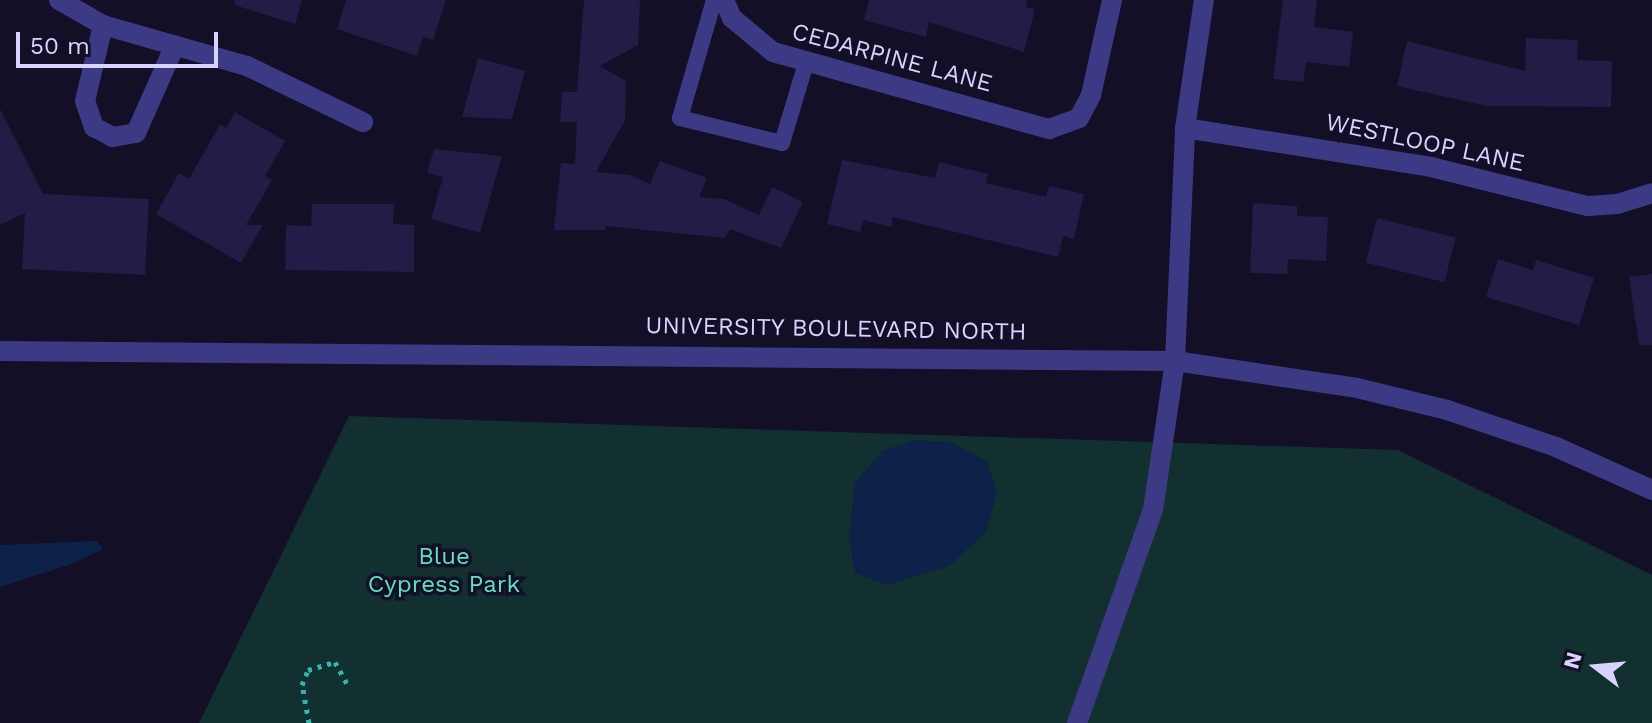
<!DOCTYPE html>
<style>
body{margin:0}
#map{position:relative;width:1652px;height:723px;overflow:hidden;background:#130f26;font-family:"Work Sans",sans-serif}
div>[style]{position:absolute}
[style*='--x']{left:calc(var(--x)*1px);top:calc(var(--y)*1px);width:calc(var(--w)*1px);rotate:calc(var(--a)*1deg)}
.green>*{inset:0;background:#12302f}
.water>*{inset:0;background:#0c2248}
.building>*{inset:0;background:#241b47;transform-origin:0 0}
.path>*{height:5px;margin-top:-2.5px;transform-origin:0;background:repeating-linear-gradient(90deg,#2fb8b0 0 4px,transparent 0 10px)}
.service>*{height:16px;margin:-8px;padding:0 8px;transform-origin:8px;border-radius:8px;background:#3d3a85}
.minor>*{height:20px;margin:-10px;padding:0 10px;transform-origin:10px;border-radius:10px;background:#3d3a85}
.tertiary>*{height:20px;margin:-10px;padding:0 10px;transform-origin:10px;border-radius:10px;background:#3d3a85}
span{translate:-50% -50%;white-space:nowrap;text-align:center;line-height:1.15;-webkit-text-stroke:7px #130f26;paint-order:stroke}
.street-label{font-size:24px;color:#d9d4ff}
.park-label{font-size:24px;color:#5fe0c0}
.north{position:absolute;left:1556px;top:627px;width:80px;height:80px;-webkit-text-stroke:6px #130f26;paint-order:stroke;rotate:286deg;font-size:22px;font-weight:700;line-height:32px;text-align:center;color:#d9d4ff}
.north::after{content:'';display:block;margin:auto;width:28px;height:36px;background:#d9d4ff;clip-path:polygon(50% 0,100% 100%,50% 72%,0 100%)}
.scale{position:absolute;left:16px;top:32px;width:202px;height:36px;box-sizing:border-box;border:4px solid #d9d4ff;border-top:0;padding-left:10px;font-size:24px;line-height:28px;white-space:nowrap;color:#d9d4ff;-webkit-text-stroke:6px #130f26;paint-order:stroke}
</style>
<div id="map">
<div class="green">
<i style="clip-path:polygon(349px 416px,1398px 450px,1652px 575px,1652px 723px,199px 723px)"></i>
</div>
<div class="water">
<i style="clip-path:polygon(914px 440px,950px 442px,987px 461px,997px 492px,986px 532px,949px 566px,887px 585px,855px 573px,849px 536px,855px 483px,882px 451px)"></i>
<i style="clip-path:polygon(97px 541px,103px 549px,72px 564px,0 587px,0 545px)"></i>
</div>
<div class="building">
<i style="clip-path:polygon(235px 0,302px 0,295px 24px,234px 5px)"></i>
<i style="clip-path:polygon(346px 0,446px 0,433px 40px,423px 37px,417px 56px,337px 29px)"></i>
<i style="clip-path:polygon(584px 0,640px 0,638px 45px,600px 66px,626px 81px,625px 120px,596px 172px,630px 175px,650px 184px,660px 161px,707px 178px,699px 197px,724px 199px,759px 215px,772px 187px,803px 202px,781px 248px,730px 229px,725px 238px,606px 226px,605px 230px,554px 230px,561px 163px,575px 164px,577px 122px,560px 122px,562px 92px,577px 92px)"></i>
<i style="clip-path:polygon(869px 0,1027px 0,1026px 7px,1035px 9px,1024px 52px,929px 22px,926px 37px,864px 20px)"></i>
<i style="clip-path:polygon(1283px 0,1317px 0,1314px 27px,1353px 32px,1349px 67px,1306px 62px,1303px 82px,1273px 79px)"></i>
<i style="clip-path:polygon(1526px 38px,1578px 40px,1577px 60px,1612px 61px,1611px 107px,1487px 106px,1397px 86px,1407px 41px,1525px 71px)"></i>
<i style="clip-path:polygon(478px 58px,525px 71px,512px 119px,462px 117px)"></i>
<i style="clip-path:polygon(0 109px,43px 194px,149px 199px,145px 275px,22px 269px,25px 213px,0 225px)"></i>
<i style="clip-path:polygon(235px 112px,285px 141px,265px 176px,272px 180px,246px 225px,263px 225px,241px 263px,156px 214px,179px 173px,189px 179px,220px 124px,226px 128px)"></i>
<i style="clip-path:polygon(434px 149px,502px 156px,480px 233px,431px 219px,443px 177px,427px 173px)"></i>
<i style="clip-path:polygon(842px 160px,935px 178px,939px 162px,988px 174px,986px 183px,1046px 197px,1049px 186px,1084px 194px,1074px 239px,1063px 236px,1058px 257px,893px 217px,891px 227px,863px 220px,860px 232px,827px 224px)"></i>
<i style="clip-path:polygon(1253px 203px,1297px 206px,1297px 216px,1328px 217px,1326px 261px,1288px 259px,1287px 274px,1250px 273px)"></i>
<i style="clip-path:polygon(312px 204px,394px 204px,393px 224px,414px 225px,414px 272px,285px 270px,286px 225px,311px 226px)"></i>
<i style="left:1377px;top:218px;width:81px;height:46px;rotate:14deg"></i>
<i style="clip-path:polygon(1498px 259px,1533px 270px,1536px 260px,1594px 278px,1579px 325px,1486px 297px)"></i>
<i style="clip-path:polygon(1652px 274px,1652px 345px,1639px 345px,1629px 277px)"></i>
</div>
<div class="path">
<i style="--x:309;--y:723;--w:39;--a:-100"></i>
<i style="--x:302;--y:685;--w:16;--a:-68"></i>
<i style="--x:308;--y:670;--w:28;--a:-17"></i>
<i style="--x:335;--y:662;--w:26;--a:61"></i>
</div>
<div class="service">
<i style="--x:714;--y:0;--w:123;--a:106.1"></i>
<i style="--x:680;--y:118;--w:105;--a:13.8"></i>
<i style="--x:782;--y:143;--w:84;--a:-73.3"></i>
</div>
<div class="minor">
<i style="--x:59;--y:0;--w:51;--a:29.6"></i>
<i style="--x:103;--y:25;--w:150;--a:15.9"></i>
<i style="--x:247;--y:66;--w:129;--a:25.8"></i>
<i style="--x:724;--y:0;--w:20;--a:66"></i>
<i style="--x:732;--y:18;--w:53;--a:39.7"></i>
<i style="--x:773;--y:52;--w:287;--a:15.6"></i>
<i style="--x:1049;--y:129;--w:32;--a:-20"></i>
<i style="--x:1079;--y:118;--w:26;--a:-62"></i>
<i style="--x:1091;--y:95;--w:97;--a:-77.5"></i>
<i style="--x:103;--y:25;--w:78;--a:103.3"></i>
<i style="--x:85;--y:101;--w:28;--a:71"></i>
<i style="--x:94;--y:127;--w:21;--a:28"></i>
<i style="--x:113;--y:137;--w:23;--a:-10"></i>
<i style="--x:136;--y:133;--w:96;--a:-66.1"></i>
<i style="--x:1185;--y:128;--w:249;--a:9"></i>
<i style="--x:1431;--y:167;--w:162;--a:14"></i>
<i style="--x:1588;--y:206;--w:29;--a:-4"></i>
<i style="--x:1617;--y:204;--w:37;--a:-17"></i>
<i style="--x:1077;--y:723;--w:226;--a:-70.4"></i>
<i style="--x:1153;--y:510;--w:151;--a:-81.6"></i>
</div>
<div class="tertiary">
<i style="--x:0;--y:351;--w:1175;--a:0.49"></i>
<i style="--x:1175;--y:361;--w:184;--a:8.4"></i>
<i style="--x:1357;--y:388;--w:93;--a:13.7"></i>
<i style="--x:1447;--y:410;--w:115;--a:18.7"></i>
<i style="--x:1556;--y:447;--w:105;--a:24.1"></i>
<i style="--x:1175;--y:361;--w:233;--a:-87.5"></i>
<i style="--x:1185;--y:128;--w:129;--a:-81.6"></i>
</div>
<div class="street-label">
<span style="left:892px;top:58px;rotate:15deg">CEDARPINE LANE</span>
<span style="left:1425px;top:143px;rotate:12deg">WESTLOOP LANE</span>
<span style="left:836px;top:329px;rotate:1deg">UNIVERSITY BOULEVARD NORTH</span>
</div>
<div class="park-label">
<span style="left:444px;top:571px">Blue<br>Cypress Park</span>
</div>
<div class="north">N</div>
<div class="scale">50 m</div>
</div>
